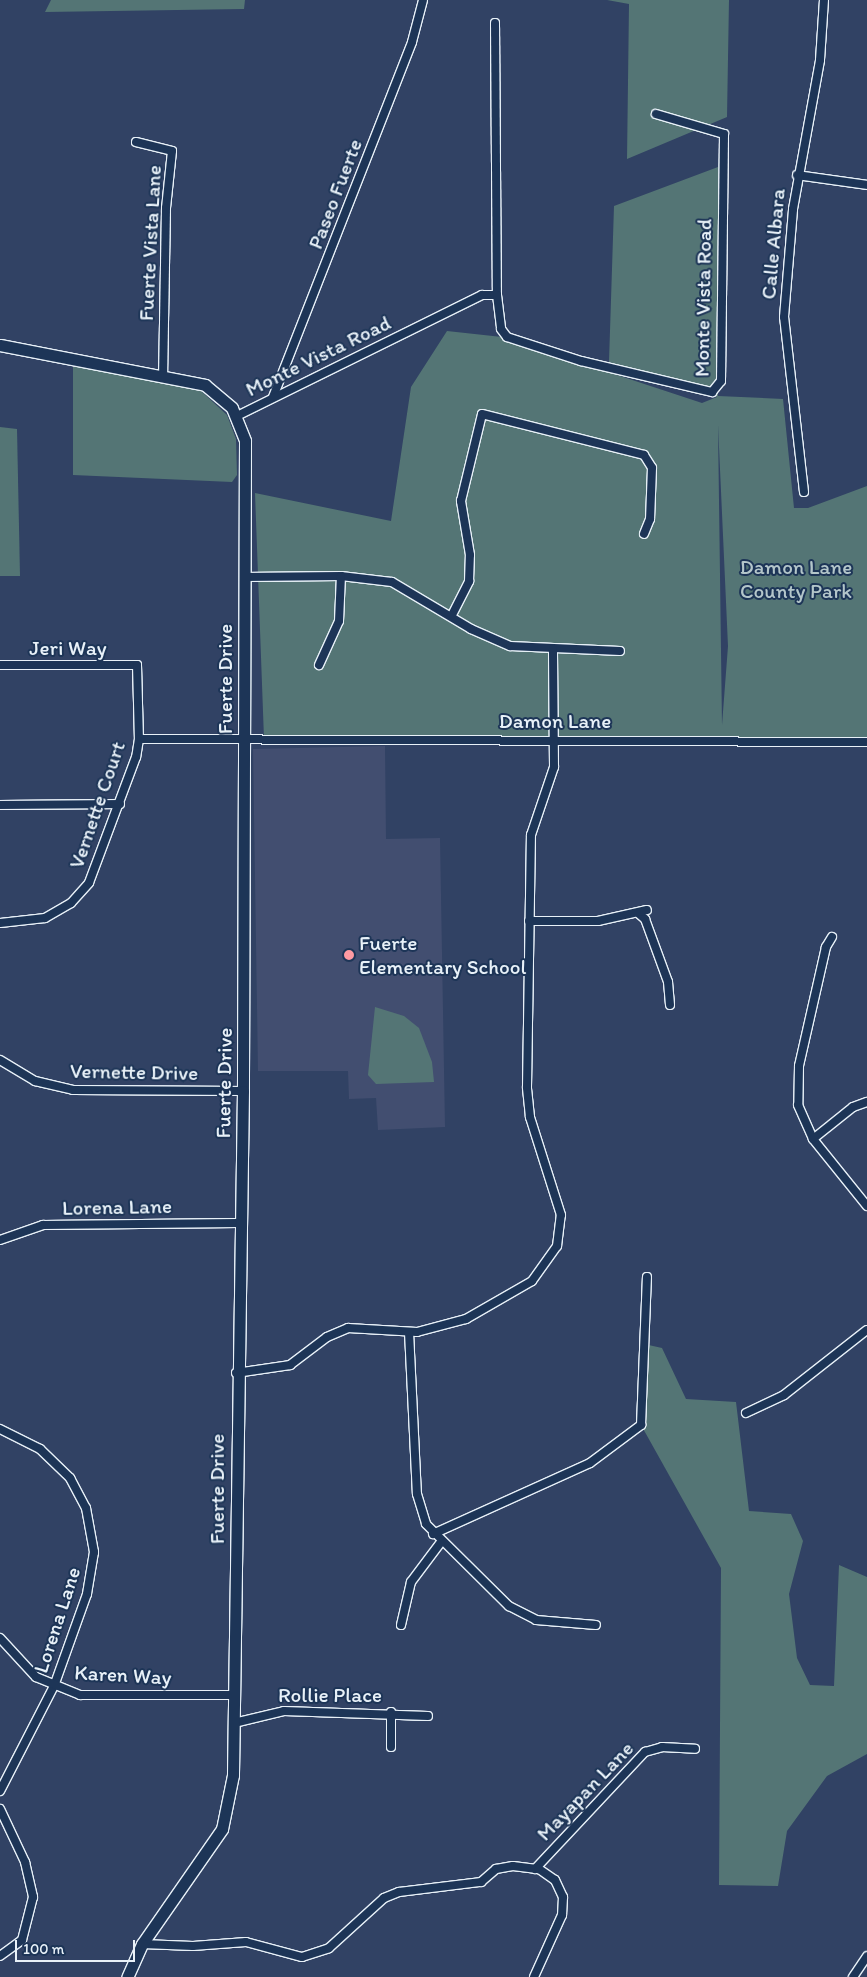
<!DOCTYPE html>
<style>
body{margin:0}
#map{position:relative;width:867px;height:1977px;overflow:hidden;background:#314264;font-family:Itim,sans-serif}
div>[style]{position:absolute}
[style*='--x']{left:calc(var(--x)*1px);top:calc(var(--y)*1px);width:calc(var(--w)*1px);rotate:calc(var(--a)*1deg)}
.built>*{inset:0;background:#424e70}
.green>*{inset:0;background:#547575}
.roads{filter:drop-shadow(1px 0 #e8f1f8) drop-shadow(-1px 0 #e8f1f8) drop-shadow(0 1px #e8f1f8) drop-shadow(0 -1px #e8f1f8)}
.street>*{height:8px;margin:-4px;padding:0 4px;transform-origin:4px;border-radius:4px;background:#1d3557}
.secondary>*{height:11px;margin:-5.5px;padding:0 5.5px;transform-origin:5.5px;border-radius:5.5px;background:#1d3557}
.dots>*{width:14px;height:14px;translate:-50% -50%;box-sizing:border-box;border:2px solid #1d3557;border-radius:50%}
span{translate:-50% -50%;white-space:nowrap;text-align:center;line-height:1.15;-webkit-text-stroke:4px #1d3557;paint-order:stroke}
.street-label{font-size:21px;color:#e8f1f8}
.park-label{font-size:21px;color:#b4c6ca}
.poi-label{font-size:21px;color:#e8f1f8}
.left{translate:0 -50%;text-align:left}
.scale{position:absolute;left:15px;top:1940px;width:120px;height:22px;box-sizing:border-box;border:2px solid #e8f1f8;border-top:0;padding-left:6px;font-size:15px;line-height:18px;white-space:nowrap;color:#e8f1f8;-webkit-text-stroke:4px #1d3557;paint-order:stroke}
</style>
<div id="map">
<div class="built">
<i style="clip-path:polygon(385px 746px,386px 839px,440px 838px,445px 1127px,378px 1130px,376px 1098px,349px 1099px,348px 1071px,258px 1071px,253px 749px)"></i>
</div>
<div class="green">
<i style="clip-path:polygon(51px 0,245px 0,244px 9px,45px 12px)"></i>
<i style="clip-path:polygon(607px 0,729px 0,727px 117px,627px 159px,629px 4px)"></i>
<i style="clip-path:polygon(evenodd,718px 167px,718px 396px,783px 399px,794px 508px,808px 508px,867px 486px,867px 738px,264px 739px,255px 493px,391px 521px,411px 387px,447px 331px,502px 337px,702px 403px,717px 397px,609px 362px,614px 206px,718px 167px,718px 425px,728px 646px,722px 725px,718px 425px)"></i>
<i style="clip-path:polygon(73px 366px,200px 390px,227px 415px,236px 439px,237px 475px,232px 482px,73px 475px)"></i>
<i style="clip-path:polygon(0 427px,17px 429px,20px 576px,0 576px)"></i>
<i style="clip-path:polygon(375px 1007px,404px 1016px,419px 1028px,432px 1062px,434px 1082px,376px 1084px,368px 1075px)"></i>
<i style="clip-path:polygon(644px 1344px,662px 1348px,686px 1399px,736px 1402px,749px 1511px,791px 1514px,803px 1541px,789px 1594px,797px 1658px,810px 1685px,834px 1686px,839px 1565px,867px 1577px,867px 1754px,827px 1776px,787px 1831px,778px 1886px,719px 1885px,721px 1568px,641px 1425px)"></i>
</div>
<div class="roads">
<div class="street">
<i style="--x:495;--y:23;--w:272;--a:89.6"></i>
<i style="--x:136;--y:142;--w:37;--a:14"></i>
<i style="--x:172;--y:151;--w:57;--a:96"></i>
<i style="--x:166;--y:208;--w:166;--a:91"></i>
<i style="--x:797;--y:175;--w:71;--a:8.1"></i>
<i style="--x:273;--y:397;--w:381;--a:-68.6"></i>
<i style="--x:412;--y:42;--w:43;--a:-75.3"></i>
<i style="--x:237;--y:416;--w:273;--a:-26.3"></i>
<i style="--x:482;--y:295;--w:15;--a:0"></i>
<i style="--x:497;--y:295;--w:34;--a:83"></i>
<i style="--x:501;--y:329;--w:10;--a:53"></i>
<i style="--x:507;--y:337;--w:78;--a:18"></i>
<i style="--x:581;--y:361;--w:135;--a:13.3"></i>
<i style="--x:712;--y:392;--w:14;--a:-51"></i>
<i style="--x:721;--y:381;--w:247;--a:-89.3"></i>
<i style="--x:724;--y:134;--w:71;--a:-163.6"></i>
<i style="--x:804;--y:492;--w:176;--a:-96.5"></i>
<i style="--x:784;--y:317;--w:108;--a:-85.2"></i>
<i style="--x:793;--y:209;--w:151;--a:-79.7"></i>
<i style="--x:820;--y:60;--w:60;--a:-86.2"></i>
<i style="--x:244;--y:577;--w:97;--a:-0.6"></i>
<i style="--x:341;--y:576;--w:51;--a:6.7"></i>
<i style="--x:392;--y:582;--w:92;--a:30.7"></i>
<i style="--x:471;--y:629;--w:43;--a:23.6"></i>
<i style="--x:510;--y:646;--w:110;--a:2.6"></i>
<i style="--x:452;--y:615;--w:38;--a:-63"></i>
<i style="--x:469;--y:581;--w:26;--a:-88"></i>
<i style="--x:470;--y:555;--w:55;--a:-99.5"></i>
<i style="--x:461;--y:501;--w:89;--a:-76.4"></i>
<i style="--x:482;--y:414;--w:167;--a:14.2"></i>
<i style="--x:644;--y:455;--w:15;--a:58"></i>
<i style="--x:652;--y:468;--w:51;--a:92.2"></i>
<i style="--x:650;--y:519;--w:16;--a:112"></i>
<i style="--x:0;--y:665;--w:137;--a:0"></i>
<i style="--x:137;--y:665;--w:74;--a:88.5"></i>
<i style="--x:139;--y:739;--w:18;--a:99"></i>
<i style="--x:136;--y:757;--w:134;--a:110.5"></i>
<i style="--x:89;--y:883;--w:27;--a:132"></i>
<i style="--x:71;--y:903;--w:30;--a:150"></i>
<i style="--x:45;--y:918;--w:45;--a:173.7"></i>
<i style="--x:319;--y:665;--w:48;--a:-65.6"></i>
<i style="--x:339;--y:621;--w:45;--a:-87.5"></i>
<i style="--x:139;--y:739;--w:728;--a:0.24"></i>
<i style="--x:0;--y:805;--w:120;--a:-0.5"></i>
<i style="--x:639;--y:914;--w:8;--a:40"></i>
<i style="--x:645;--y:919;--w:67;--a:69.9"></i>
<i style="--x:668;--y:982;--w:23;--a:85"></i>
<i style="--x:529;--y:921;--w:69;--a:0"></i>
<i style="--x:598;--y:921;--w:50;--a:-12.7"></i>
<i style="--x:832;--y:937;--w:12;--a:121"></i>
<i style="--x:826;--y:947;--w:122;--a:102.8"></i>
<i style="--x:799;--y:1066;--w:39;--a:91"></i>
<i style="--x:798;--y:1105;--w:37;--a:66"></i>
<i style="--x:813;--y:1139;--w:86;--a:51.1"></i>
<i style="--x:0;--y:1060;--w:41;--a:31"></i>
<i style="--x:35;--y:1081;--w:39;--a:13"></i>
<i style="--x:73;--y:1090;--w:170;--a:0.3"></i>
<i style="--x:813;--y:1139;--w:51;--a:-38.7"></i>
<i style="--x:853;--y:1107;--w:15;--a:-20"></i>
<i style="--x:0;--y:1240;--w:46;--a:-19.2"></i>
<i style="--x:43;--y:1225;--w:195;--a:-0.6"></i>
<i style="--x:409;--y:1332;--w:162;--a:87.2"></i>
<i style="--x:417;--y:1494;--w:31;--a:73"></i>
<i style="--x:426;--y:1524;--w:117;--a:44.7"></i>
<i style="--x:509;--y:1606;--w:30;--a:27"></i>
<i style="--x:536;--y:1620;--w:60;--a:4.8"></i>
<i style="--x:236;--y:1373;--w:55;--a:-8.4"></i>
<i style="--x:290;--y:1365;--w:46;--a:-37.1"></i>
<i style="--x:327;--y:1337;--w:23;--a:-23"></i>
<i style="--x:348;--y:1328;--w:69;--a:3.3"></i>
<i style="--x:417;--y:1332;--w:51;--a:-14.9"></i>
<i style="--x:466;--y:1319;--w:76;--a:-29.9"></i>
<i style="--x:532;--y:1281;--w:43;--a:-54.5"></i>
<i style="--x:557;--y:1246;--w:31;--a:-83"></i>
<i style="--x:561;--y:1215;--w:103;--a:-107.6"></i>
<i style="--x:530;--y:1117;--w:30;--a:-96"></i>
<i style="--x:527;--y:1087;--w:252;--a:-89.1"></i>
<i style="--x:531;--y:835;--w:72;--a:-71.3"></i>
<i style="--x:554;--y:767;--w:118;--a:-90.5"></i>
<i style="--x:746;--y:1413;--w:42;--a:-25.3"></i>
<i style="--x:784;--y:1395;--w:105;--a:-38.1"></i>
<i style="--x:0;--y:1429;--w:45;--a:26.6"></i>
<i style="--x:40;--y:1449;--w:42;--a:44"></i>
<i style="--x:70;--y:1478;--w:34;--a:62"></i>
<i style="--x:86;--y:1508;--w:45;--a:79.7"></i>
<i style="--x:94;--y:1552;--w:43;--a:99.5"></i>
<i style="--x:87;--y:1594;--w:98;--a:109.7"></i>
<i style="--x:54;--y:1686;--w:118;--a:117.2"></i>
<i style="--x:433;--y:1534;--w:172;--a:-24.3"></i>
<i style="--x:590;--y:1463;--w:64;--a:-36.7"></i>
<i style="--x:641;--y:1425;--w:148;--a:-87.7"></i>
<i style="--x:401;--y:1625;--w:44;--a:-76.9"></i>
<i style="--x:411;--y:1582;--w:50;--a:-53.1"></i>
<i style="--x:0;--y:1638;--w:53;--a:47.3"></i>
<i style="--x:36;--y:1677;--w:48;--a:22.2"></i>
<i style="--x:80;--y:1695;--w:154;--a:0"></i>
<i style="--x:391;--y:1712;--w:35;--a:90"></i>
<i style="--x:234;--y:1723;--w:51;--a:-13.5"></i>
<i style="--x:284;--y:1711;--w:144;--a:2"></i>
<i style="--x:0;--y:1809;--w:59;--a:64.7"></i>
<i style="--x:25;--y:1862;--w:36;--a:77"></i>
<i style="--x:33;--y:1897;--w:44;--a:104.3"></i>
<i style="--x:22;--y:1940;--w:27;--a:144"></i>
<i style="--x:535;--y:1869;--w:161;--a:-46.8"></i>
<i style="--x:645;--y:1752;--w:18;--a:-16"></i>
<i style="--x:662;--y:1747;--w:33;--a:3"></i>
<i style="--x:142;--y:1944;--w:51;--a:2.2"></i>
<i style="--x:193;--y:1946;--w:53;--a:-4.3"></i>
<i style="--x:246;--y:1942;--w:58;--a:15"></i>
<i style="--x:302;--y:1957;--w:28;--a:-18"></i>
<i style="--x:329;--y:1948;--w:74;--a:-42.3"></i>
<i style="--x:384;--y:1898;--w:16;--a:-22"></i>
<i style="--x:399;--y:1892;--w:83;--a:-7"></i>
<i style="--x:481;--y:1882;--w:20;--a:-41"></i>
<i style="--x:496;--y:1869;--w:17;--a:-10"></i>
<i style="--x:513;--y:1866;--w:26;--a:7"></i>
<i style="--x:539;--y:1869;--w:19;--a:35"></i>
<i style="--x:555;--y:1880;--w:19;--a:65"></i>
<i style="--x:563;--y:1897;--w:18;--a:93"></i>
<i style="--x:562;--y:1915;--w:68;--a:114.3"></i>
<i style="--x:853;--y:1977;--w:25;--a:-56"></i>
</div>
<div class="secondary">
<i style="--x:0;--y:345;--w:209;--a:11"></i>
<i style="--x:205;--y:385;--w:35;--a:40"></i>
<i style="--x:232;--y:408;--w:35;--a:68"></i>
<i style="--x:245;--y:441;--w:650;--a:90.18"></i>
<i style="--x:243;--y:1091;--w:684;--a:90.84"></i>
<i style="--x:233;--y:1775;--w:55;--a:101.5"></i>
<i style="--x:222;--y:1829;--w:140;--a:124.8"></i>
<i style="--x:142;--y:1944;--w:36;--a:114"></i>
</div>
</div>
<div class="dots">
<i style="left:349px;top:955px;background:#ff9aa2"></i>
</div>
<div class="street-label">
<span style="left:335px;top:194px;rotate:-69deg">Paseo Fuerte</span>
<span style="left:150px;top:243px;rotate:-87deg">Fuerte Vista Lane</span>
<span style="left:773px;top:244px;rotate:-85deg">Calle Albara</span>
<span style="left:703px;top:298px;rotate:-89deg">Monte Vista Road</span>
<span style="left:318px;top:356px;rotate:-26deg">Monte Vista Road</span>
<span style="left:68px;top:648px">Jeri Way</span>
<span style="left:225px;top:679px;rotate:-90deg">Fuerte Drive</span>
<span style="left:555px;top:721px">Damon Lane</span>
<span style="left:97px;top:805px;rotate:-71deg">Vernette Court</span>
<span style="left:134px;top:1072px;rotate:1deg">Vernette Drive</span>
<span style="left:224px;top:1083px;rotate:-89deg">Fuerte Drive</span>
<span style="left:117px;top:1207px;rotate:-1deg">Lorena Lane</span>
<span style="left:217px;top:1489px;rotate:-90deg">Fuerte Drive</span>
<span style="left:57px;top:1620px;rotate:-72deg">Lorena Lane</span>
<span style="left:123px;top:1675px;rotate:3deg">Karen Way</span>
<span style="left:330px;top:1695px">Rollie Place</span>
<span style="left:585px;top:1791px;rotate:-46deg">Mayapan Lane</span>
</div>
<div class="park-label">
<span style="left:796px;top:579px">Damon Lane<br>County Park</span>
</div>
<div class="poi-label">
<span class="left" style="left:359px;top:955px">Fuerte<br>Elementary School</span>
</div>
<div class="scale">100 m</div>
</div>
